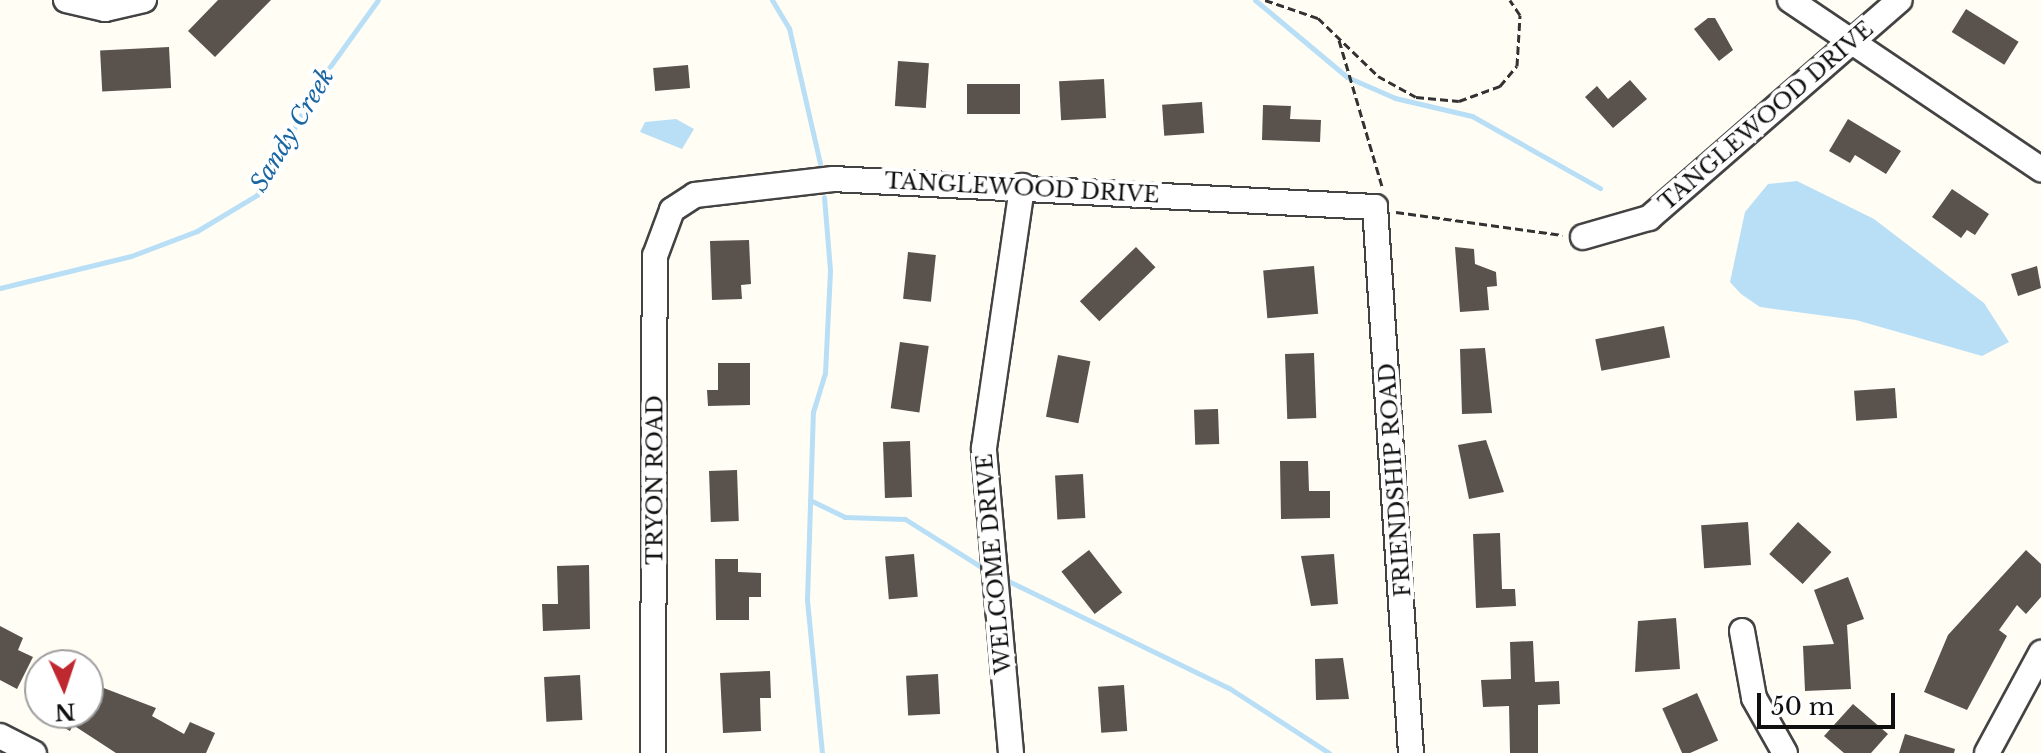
<!DOCTYPE html>
<style>
body{margin:0}
#map{position:relative;width:2041px;height:753px;overflow:hidden;background:#fffdf4;font-family:"Libre Baskerville",serif}
div>[style]{position:absolute}
[style*='--x']{left:calc(var(--x)*1px);top:calc(var(--y)*1px);width:calc(var(--w)*1px);rotate:calc(var(--a)*1deg)}
.water>*{inset:0;background:#b9dff6}
.stream>*{height:5px;margin:-2.5px;padding:0 2.5px;transform-origin:2.5px;border-radius:2.5px;background:#b9dff6}
.building>*{inset:0;background:#59524d;transform-origin:0 0}
.path>*{height:3px;margin-top:-1.5px;transform-origin:0;background:repeating-linear-gradient(90deg,#323232 0 8px,transparent 0 12px)}
.roads{filter:drop-shadow(2px 0 #434343) drop-shadow(-2px 0 #434343) drop-shadow(0 2px #434343) drop-shadow(0 -2px #434343)}
.minor>*{height:24px;margin:-12px;padding:0 12px;transform-origin:12px;border-radius:12px;background:#fff}
span{translate:-50% -50%;white-space:nowrap;text-align:center;line-height:1.15;-webkit-text-stroke:8px #fff;paint-order:stroke}
.street-label{font-size:22px;color:#101010}
.water-label{font-size:24px;color:#1966a2;font-style:italic}
.north{position:absolute;left:24px;top:649px;width:80px;height:80px;box-sizing:border-box;background:#fff;border:2px solid #9f9f9f;border-radius:50%;rotate:177deg;font-size:22px;font-weight:700;line-height:32px;text-align:center;color:#101010}
.north::after{content:'';display:block;margin:auto;width:28px;height:36px;background:#c0282f;clip-path:polygon(50% 0,100% 100%,50% 72%,0 100%)}
.scale{position:absolute;left:1757px;top:693px;width:138px;height:36px;box-sizing:border-box;border:4px solid #101010;border-top:0;padding-left:10px;font-size:24px;line-height:28px;white-space:nowrap;color:#101010;-webkit-text-stroke:6px #fff;paint-order:stroke}
</style>
<div id="map">
<div class="water">
<i style="clip-path:polygon(676px 119px,694px 129px,682px 149px,640px 132px,645px 122px)"></i>
<i style="clip-path:polygon(1797px 181px,1874px 219px,1984px 303px,2009px 342px,1982px 356px,1856px 320px,1760px 307px,1741px 294px,1730px 282px,1745px 212px,1768px 184px)"></i>
</div>
<div class="stream">
<i style="--x:772;--y:0;--w:33;--a:59"></i>
<i style="--x:789;--y:28;--w:139;--a:77.1"></i>
<i style="--x:1255;--y:0;--w:120;--a:39.9"></i>
<i style="--x:1347;--y:77;--w:52;--a:23.6"></i>
<i style="--x:1395;--y:98;--w:79;--a:13.2"></i>
<i style="--x:1472;--y:116;--w:147;--a:29.4"></i>
<i style="--x:0;--y:288;--w:135;--a:-13.7"></i>
<i style="--x:131;--y:256;--w:71;--a:-20.7"></i>
<i style="--x:197;--y:231;--w:70;--a:-31"></i>
<i style="--x:257;--y:195;--w:132;--a:-61.1"></i>
<i style="--x:321;--y:79;--w:97;--a:-54.2"></i>
<i style="--x:810;--y:500;--w:39;--a:26"></i>
<i style="--x:845;--y:517;--w:60;--a:1.9"></i>
<i style="--x:905;--y:519;--w:96;--a:32.2"></i>
<i style="--x:1002;--y:578;--w:252;--a:25.9"></i>
<i style="--x:1229;--y:688;--w:119;--a:33"></i>
<i style="--x:822;--y:753;--w:154;--a:-95.6"></i>
<i style="--x:807;--y:600;--w:188;--a:-88.2"></i>
<i style="--x:813;--y:412;--w:41;--a:-72.9"></i>
<i style="--x:825;--y:373;--w:103;--a:-87.2"></i>
<i style="--x:830;--y:270;--w:73;--a:-94.7"></i>
</div>
<div class="building">
<i style="clip-path:polygon(218px 0,271px 0,215px 57px,188px 31px)"></i>
<i style="left:1966px;top:9px;width:62px;height:27px;rotate:32deg"></i>
<i style="clip-path:polygon(1708px 18px,1715px 18px,1733px 50px,1719px 61px,1694px 29px)"></i>
<i style="left:169px;top:47px;width:41px;height:69px;rotate:87deg"></i>
<i style="left:898px;top:61px;width:31px;height:45px;rotate:4deg"></i>
<i style="left:688px;top:65px;width:23px;height:35px;rotate:85deg"></i>
<i style="left:1104px;top:79px;width:39px;height:45px;rotate:87deg"></i>
<i style="clip-path:polygon(1630px 80px,1647px 99px,1613px 128px,1585px 97px,1597px 86px,1608px 99px)"></i>
<i style="left:967px;top:84px;width:53px;height:30px"></i>
<i style="left:1202px;top:102px;width:31px;height:40px;rotate:86deg"></i>
<i style="clip-path:polygon(1263px 105px,1291px 106px,1290px 119px,1321px 120px,1320px 142px,1262px 140px)"></i>
<i style="clip-path:polygon(1848px 119px,1901px 151px,1886px 174px,1855px 155px,1850px 163px,1829px 151px)"></i>
<i style="clip-path:polygon(1952px 189px,1989px 214px,1975px 235px,1967px 230px,1961px 238px,1932px 217px)"></i>
<i style="clip-path:polygon(749px 240px,751px 284px,741px 285px,742px 299px,712px 300px,710px 241px)"></i>
<i style="left:1136px;top:247px;width:28px;height:78px;rotate:46deg"></i>
<i style="clip-path:polygon(1455px 247px,1474px 249px,1475px 264px,1496px 272px,1497px 286px,1487px 287px,1489px 310px,1460px 312px)"></i>
<i style="left:908px;top:252px;width:28px;height:47px;rotate:6deg"></i>
<i style="left:1314px;top:266px;width:48px;height:51px;rotate:85deg"></i>
<i style="clip-path:polygon(2037px 266px,2041px 288px,2018px 296px,2011px 274px)"></i>
<i style="left:1664px;top:326px;width:32px;height:70px;rotate:79deg"></i>
<i style="left:900px;top:342px;width:29px;height:67px;rotate:8deg"></i>
<i style="clip-path:polygon(1485px 348px,1492px 413px,1462px 414px,1460px 349px)"></i>
<i style="left:1314px;top:353px;width:65px;height:29px;rotate:88deg"></i>
<i style="left:1058px;top:355px;width:33px;height:63px;rotate:11deg"></i>
<i style="clip-path:polygon(718px 363px,750px 363px,750px 405px,708px 406px,707px 390px,718px 390px)"></i>
<i style="left:1895px;top:388px;width:30px;height:41px;rotate:86deg"></i>
<i style="left:1218px;top:409px;width:35px;height:24px;rotate:88deg"></i>
<i style="clip-path:polygon(1486px 440px,1504px 492px,1469px 499px,1458px 445px)"></i>
<i style="left:910px;top:441px;width:56px;height:27px;rotate:88deg"></i>
<i style="clip-path:polygon(1280px 461px,1308px 461px,1309px 491px,1330px 491px,1330px 518px,1281px 519px)"></i>
<i style="left:737px;top:470px;width:51px;height:28px;rotate:88deg"></i>
<i style="left:1083px;top:474px;width:44px;height:28px;rotate:87deg"></i>
<i style="left:1748px;top:522px;width:43px;height:47px;rotate:86deg"></i>
<i style="left:1798px;top:522px;width:45px;height:43px;rotate:42deg"></i>
<i style="clip-path:polygon(1500px 533px,1502px 589px,1515px 589px,1516px 606px,1476px 608px,1473px 534px)"></i>
<i style="left:1089px;top:550px;width:54px;height:35px;rotate:52deg"></i>
<i style="clip-path:polygon(2026px 550px,2041px 564px,2041px 597px,2026px 614px,2017px 605px,1999px 630px,2007px 636px,1967px 710px,1924px 692px,1948px 635px)"></i>
<i style="left:914px;top:554px;width:43px;height:29px;rotate:85deg"></i>
<i style="clip-path:polygon(1334px 554px,1338px 604px,1311px 606px,1301px 556px)"></i>
<i style="clip-path:polygon(715px 559px,738px 559px,738px 572px,761px 573px,761px 597px,749px 597px,749px 620px,716px 620px)"></i>
<i style="clip-path:polygon(589px 565px,590px 629px,543px 631px,542px 604px,558px 604px,557px 566px)"></i>
<i style="clip-path:polygon(1848px 577px,1864px 619px,1847px 625px,1851px 689px,1805px 691px,1803px 646px,1834px 644px,1814px 590px)"></i>
<i style="clip-path:polygon(1676px 618px,1680px 669px,1635px 672px,1638px 621px)"></i>
<i style="clip-path:polygon(0 626px,23px 638px,18px 650px,33px 657px,17px 689px,0 680px)"></i>
<i style="clip-path:polygon(1533px 641px,1535px 682px,1559px 681px,1560px 704px,1538px 705px,1538px 753px,1510px 753px,1509px 706px,1483px 707px,1481px 680px,1511px 679px,1510px 642px)"></i>
<i style="clip-path:polygon(1343px 658px,1349px 699px,1316px 700px,1315px 659px)"></i>
<i style="clip-path:polygon(770px 671px,771px 698px,760px 698px,761px 731px,723px 733px,720px 673px)"></i>
<i style="left:938px;top:674px;width:40px;height:32px;rotate:87deg"></i>
<i style="left:580px;top:675px;width:45px;height:36px;rotate:87deg"></i>
<i style="clip-path:polygon(88px 682px,156px 708px,152px 716px,184px 734px,190px 722px,215px 733px,206px 753px,116px 753px,73px 725px,70px 731px,37px 713px,88px 713px)"></i>
<i style="left:1124px;top:685px;width:46px;height:26px;rotate:86deg"></i>
<i style="left:1697px;top:693px;width:52px;height:38px;rotate:66deg"></i>
<i style="clip-path:polygon(1853px 704px,1888px 734px,1871px 753px,1844px 753px,1824px 736px)"></i>
<i style="clip-path:polygon(1905px 734px,1955px 749px,1954px 753px,1899px 753px)"></i>
</div>
<div class="path">
<i style="--x:1265;--y:0;--w:56;--a:18.8"></i>
<i style="--x:1318;--y:18;--w:83;--a:44"></i>
<i style="--x:1378;--y:76;--w:43;--a:28.9"></i>
<i style="--x:1416;--y:97;--w:43;--a:5.3"></i>
<i style="--x:1459;--y:101;--w:44;--a:-20.1"></i>
<i style="--x:1500;--y:86;--w:26;--a:-50"></i>
<i style="--x:1517;--y:66;--w:51;--a:-86.6"></i>
<i style="--x:1520;--y:15;--w:18;--a:-124"></i>
<i style="--x:1339;--y:40;--w:152;--a:73.6"></i>
<i style="--x:1396;--y:212;--w:168;--a:7.9"></i>
</div>
<div class="roads">
<div class="minor">
<i style="--x:66;--y:0;--w:40;--a:13"></i>
<i style="--x:105;--y:9;--w:40;--a:-13"></i>
<i style="--x:1790;--y:0;--w:303;--a:34"></i>
<i style="--x:1583;--y:237;--w:69;--a:-16.1"></i>
<i style="--x:1649;--y:218;--w:332;--a:-41"></i>
<i style="--x:1742;--y:631;--w:68;--a:79.8"></i>
<i style="--x:1754;--y:698;--w:63;--a:60.6"></i>
<i style="--x:0;--y:736;--w:38;--a:27"></i>
<i style="--x:653;--y:753;--w:497;--a:-89.8"></i>
<i style="--x:655;--y:256;--w:49;--a:-69.7"></i>
<i style="--x:672;--y:210;--w:27;--a:-33"></i>
<i style="--x:695;--y:195;--w:139;--a:-6.6"></i>
<i style="--x:833;--y:179;--w:543;--a:2.96"></i>
<i style="--x:1375;--y:207;--w:547;--a:86.23"></i>
<i style="--x:1011;--y:753;--w:306;--a:-95.1"></i>
<i style="--x:984;--y:448;--w:265;--a:-81.7"></i>
<i style="--x:1987;--y:753;--w:114;--a:-61.6"></i>
</div>
</div>
<div class="street-label">
<span style="left:1766px;top:116px;rotate:-41deg">TANGLEWOOD DRIVE</span>
<span style="left:1022px;top:188px;rotate:3deg">TANGLEWOOD DRIVE</span>
<span style="left:655px;top:480px;rotate:-90deg">TRYON ROAD</span>
<span style="left:1395px;top:480px;rotate:-94deg">FRIENDSHIP ROAD</span>
<span style="left:994px;top:564px;rotate:-95deg">WELCOME DRIVE</span>
</div>
<div class="water-label">
<span style="left:292px;top:130px;rotate:-59deg">Sandy Creek</span>
</div>
<div class="north">N</div>
<div class="scale">50 m</div>
</div>
